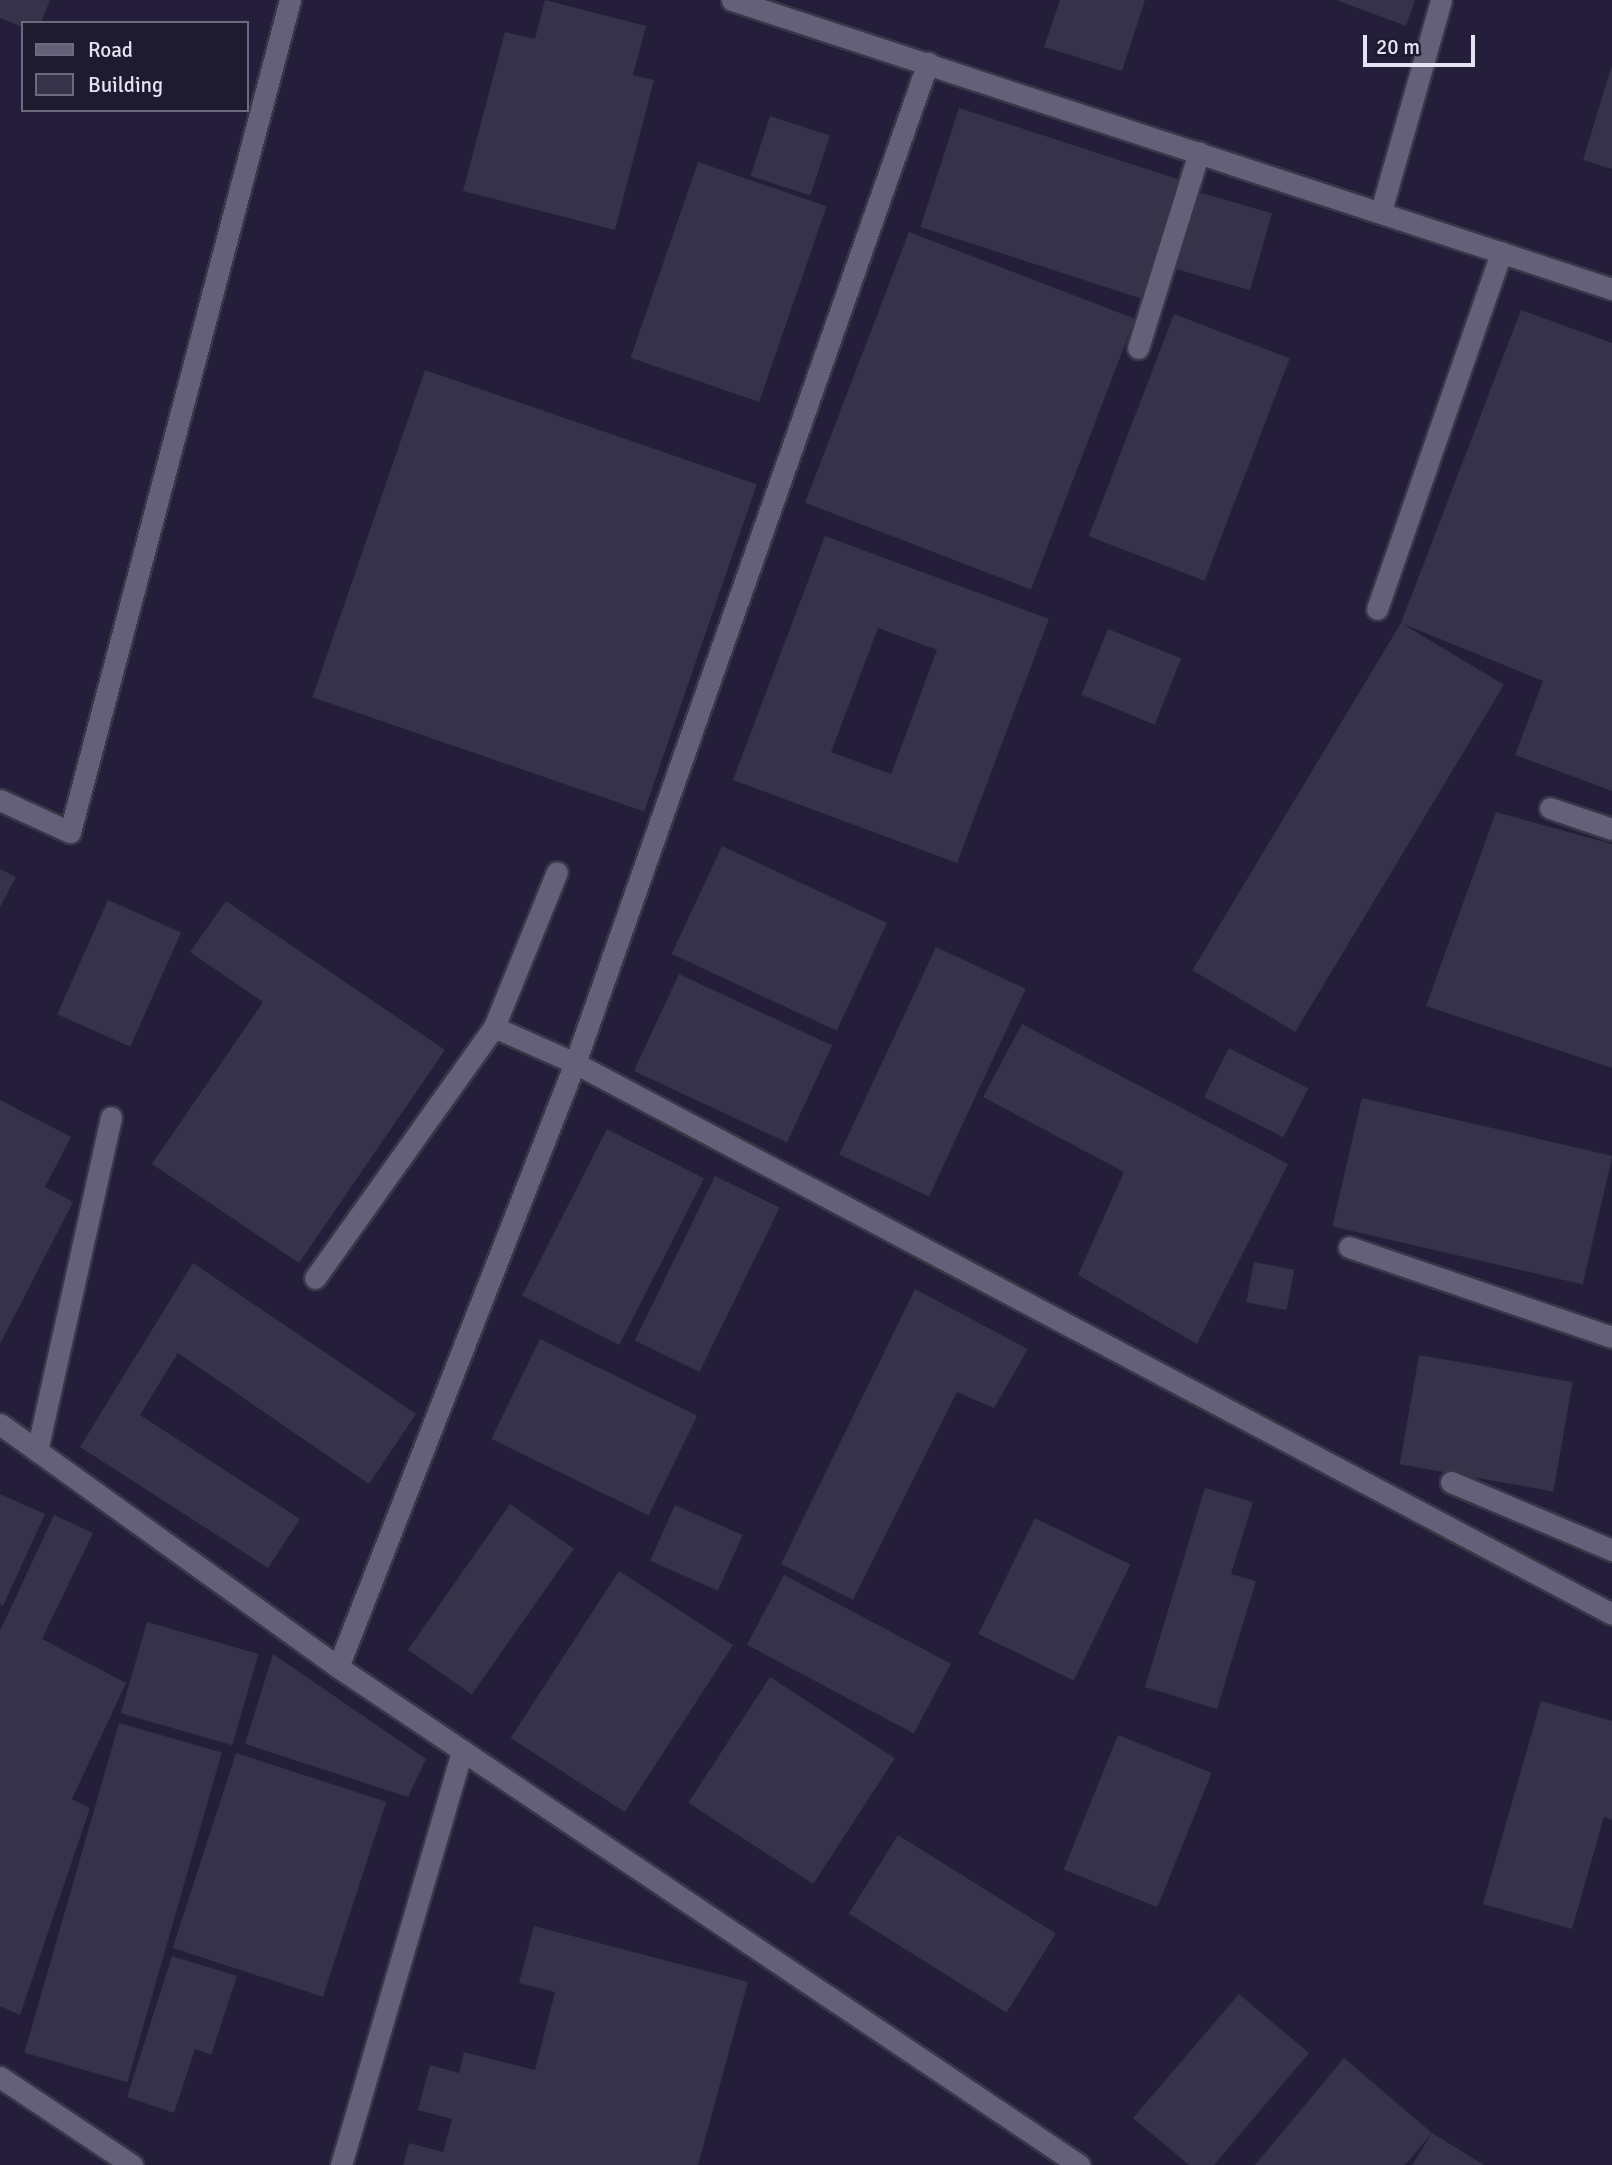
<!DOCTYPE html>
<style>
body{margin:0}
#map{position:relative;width:1612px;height:2165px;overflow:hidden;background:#1e1a2f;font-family:Signika,sans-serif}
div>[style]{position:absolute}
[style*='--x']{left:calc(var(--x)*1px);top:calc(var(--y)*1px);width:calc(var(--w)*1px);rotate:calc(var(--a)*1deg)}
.built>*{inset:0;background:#241e3a}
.building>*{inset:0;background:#363249;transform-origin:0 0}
.roads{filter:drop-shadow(2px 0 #393647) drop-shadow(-2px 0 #393647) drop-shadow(0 2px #393647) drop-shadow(0 -2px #393647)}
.minor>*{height:21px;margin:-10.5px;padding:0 10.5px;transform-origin:10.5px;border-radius:10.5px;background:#64607a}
span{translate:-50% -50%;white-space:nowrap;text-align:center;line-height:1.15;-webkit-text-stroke:6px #1e1a2f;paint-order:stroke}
.legend{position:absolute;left:21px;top:21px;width:228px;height:91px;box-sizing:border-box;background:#1e1a2f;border:2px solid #6d6a7d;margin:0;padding:9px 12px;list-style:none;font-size:21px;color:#e4e3f2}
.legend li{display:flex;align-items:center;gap:14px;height:35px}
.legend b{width:35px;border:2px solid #6d6a7d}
.scale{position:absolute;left:1363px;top:35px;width:112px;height:32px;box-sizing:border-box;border:4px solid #e4e3f2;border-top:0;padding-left:9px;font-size:21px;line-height:24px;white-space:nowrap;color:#e4e3f2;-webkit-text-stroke:5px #1e1a2f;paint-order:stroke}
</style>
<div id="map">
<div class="built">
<i style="clip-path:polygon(evenodd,0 0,1612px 0,1612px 2165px,0 2165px,0 0,23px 23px,247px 23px,247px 110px,23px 110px,23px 23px)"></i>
</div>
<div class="building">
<i style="clip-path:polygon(0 0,50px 0,41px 23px,23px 23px,23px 27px,0 18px)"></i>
<i style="clip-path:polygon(545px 0,646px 26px,633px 75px,654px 80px,615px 230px,463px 191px,505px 32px,535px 39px)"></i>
<i style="clip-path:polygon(1060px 0,1145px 0,1122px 71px,1044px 47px)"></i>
<i style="clip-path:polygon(1336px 0,1415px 0,1406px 26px)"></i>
<i style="clip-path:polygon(1611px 68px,1612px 68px,1612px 169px,1583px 160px)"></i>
<i style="left:959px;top:108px;width:232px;height:125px;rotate:18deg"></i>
<i style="left:770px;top:116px;width:63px;height:63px;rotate:18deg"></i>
<i style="left:698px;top:162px;width:136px;height:207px;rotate:19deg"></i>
<i style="left:1198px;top:192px;width:77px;height:80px;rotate:16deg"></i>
<i style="left:909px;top:232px;width:242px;height:290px;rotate:21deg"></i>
<i style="clip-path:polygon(1521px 310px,1612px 343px,1612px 791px,1515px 755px,1543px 681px,1401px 623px)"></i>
<i style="left:1174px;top:314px;width:124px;height:238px;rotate:21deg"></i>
<i style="left:425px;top:370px;width:351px;height:346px;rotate:19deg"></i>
<i style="clip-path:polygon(evenodd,825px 536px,1049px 619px,957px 863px,733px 780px,825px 536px,878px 628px,937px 650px,891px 774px,831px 752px,878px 628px)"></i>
<i style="left:1401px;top:623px;width:120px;height:405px;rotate:31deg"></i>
<i style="left:1108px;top:629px;width:79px;height:71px;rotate:22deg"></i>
<i style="clip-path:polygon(1496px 812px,1612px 844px,1612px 1068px,1426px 1006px)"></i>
<i style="left:722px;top:846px;width:182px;height:119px;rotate:25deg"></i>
<i style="clip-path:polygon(0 869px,16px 877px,0 907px)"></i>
<i style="left:108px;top:900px;width:80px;height:125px;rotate:24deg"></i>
<i style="clip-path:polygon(226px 901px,445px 1050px,299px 1263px,152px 1164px,263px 1002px,190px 952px)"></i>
<i style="left:936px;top:947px;width:99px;height:229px;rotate:25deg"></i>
<i style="left:679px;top:974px;width:169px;height:107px;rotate:25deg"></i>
<i style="clip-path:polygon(1022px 1024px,1288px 1164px,1197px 1344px,1078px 1275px,1124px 1172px,983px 1097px)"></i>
<i style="left:1229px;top:1048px;width:89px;height:55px;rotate:27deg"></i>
<i style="left:1362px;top:1098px;width:257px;height:132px;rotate:13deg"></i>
<i style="clip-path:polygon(0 1100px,71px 1137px,45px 1187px,73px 1202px,0 1344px)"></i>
<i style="left:607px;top:1129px;width:109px;height:187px;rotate:27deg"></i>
<i style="left:715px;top:1176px;width:72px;height:183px;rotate:26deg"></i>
<i style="left:1254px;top:1262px;width:41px;height:41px;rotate:11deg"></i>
<i style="clip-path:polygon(193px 1263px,416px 1414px,369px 1484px,178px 1353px,140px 1415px,300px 1519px,268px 1568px,80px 1447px)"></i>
<i style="clip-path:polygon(915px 1289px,1028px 1349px,994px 1408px,957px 1392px,853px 1600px,781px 1564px)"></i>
<i style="left:540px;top:1339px;width:175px;height:111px;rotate:26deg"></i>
<i style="left:1419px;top:1355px;width:156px;height:111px;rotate:10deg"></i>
<i style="clip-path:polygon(1205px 1488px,1253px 1502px,1231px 1574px,1256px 1581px,1217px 1709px,1145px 1687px)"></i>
<i style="clip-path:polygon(0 1494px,45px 1514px,3px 1606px,0 1604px)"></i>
<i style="left:510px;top:1504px;width:78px;height:178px;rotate:35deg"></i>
<i style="left:675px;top:1505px;width:74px;height:61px;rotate:24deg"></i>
<i style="clip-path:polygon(54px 1515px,93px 1533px,42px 1639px,126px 1683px,72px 1799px,90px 1808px,20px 2015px,0 2006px,0 1631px)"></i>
<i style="left:1035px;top:1518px;width:106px;height:129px;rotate:26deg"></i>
<i style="left:619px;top:1571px;width:136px;height:199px;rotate:33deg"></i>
<i style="left:784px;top:1575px;width:189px;height:79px;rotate:28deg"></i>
<i style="left:147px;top:1622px;width:116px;height:95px;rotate:16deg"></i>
<i style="clip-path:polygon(273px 1654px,426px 1759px,408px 1797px,245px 1744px)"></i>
<i style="left:770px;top:1677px;width:149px;height:150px;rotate:33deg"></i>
<i style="clip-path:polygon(1541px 1701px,1612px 1721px,1612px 1820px,1604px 1817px,1572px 1929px,1483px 1904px)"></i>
<i style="left:119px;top:1723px;width:107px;height:343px;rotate:16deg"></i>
<i style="left:1118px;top:1735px;width:101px;height:145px;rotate:22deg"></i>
<i style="left:236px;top:1753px;width:158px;height:205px;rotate:18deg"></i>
<i style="left:898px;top:1835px;width:186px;height:93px;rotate:32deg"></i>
<i style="clip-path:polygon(534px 1926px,748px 1982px,698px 2165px,403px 2165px,409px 2143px,443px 2152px,452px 2119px,418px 2110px,430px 2065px,459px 2073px,464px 2052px,535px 2070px,555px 1992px,519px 1983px)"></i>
<i style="clip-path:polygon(172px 1956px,237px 1976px,211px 2055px,195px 2049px,174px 2113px,127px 2097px)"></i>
<i style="clip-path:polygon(1239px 1994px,1309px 2053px,1214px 2165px,1189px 2165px,1133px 2118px)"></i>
<i style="clip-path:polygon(1344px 2058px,1432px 2133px,1405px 2165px,1255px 2165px)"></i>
<i style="clip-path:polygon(1432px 2133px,1484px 2165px,1412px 2165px)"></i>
</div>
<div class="roads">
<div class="minor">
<i style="--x:732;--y:0;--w:926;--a:18.18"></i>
<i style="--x:1381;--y:211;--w:219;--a:-74.1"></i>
<i style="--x:1138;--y:348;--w:205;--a:-72.7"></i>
<i style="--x:1377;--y:609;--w:378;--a:-70.8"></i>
<i style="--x:0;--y:800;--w:77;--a:24.6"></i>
<i style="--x:70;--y:832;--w:861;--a:-75.19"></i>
<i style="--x:1550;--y:808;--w:65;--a:18.7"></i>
<i style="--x:494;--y:1027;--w:167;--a:-67.9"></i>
<i style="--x:1349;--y:1247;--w:278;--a:18.9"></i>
<i style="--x:315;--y:1278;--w:308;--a:-54.5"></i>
<i style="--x:494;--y:1027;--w:89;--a:24"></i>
<i style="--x:575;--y:1063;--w:1174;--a:27.98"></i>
<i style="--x:0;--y:1424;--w:416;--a:35.7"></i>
<i style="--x:338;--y:1667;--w:893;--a:33.9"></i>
<i style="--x:37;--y:1451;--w:342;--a:-77.5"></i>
<i style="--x:1451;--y:1482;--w:175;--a:22.9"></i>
<i style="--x:338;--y:1667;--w:649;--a:-68.58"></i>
<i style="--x:575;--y:1063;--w:1061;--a:-70.57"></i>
<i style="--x:0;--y:2077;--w:159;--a:33.7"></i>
<i style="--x:341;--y:2165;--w:432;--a:-73.7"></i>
</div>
</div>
<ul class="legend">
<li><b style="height:9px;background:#64607a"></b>Road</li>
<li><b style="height:19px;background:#363249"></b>Building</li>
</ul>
<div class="scale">20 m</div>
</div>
